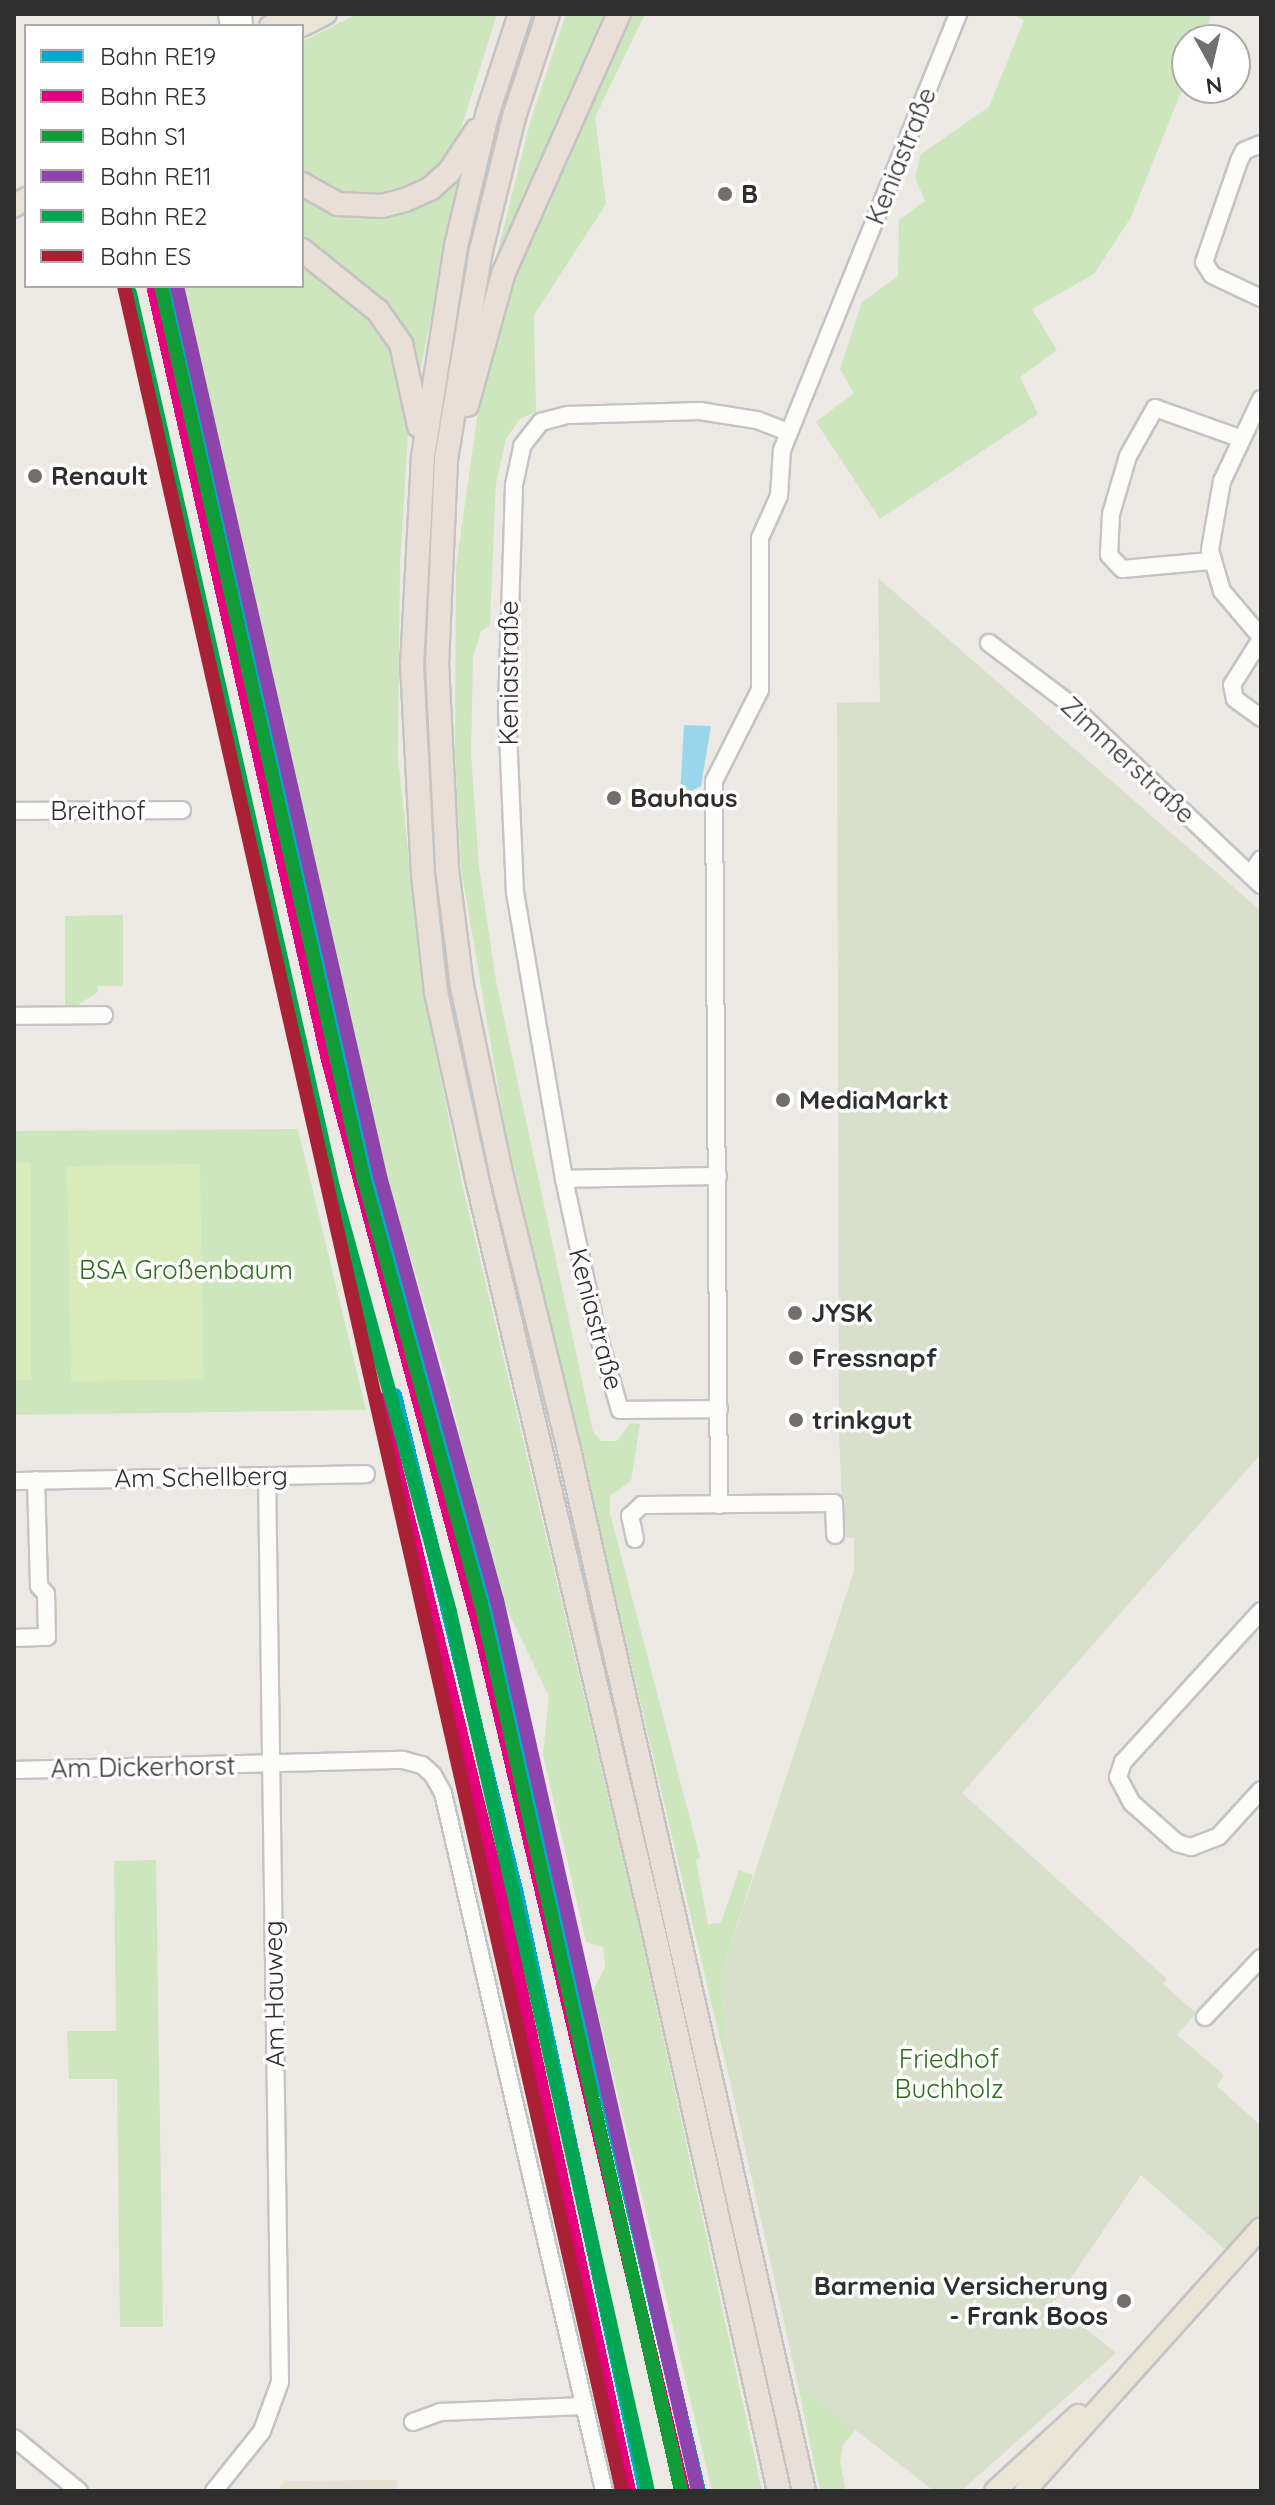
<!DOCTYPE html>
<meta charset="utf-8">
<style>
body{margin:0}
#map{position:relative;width:1275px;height:2505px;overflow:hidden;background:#ece8e4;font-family:Quicksand,sans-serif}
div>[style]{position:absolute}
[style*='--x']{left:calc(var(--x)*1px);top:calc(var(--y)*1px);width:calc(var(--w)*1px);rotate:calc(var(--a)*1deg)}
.education>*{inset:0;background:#e6e0d3}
.green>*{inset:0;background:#cee6be}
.cemetery>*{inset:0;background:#d8e0cc}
.pitch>*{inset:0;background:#d9eabb;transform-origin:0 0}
.water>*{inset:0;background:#99d6ec}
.roads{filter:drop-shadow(2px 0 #c5c4c5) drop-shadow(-2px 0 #c5c4c5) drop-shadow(0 2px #c5c4c5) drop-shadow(0 -2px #c5c4c5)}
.minor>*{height:16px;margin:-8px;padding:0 8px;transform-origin:8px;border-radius:8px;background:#fcfcfb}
.major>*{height:20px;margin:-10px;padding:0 10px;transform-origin:10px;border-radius:10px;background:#e8e4d6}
.highway>*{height:22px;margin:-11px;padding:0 11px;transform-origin:11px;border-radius:11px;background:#eadfd6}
.rail-1>*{height:14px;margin:-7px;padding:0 7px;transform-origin:7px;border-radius:7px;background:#00a9ce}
.rail-2>*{height:14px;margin:-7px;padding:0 7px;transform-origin:7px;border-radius:7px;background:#e5007d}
.rail-3>*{height:14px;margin:-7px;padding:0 7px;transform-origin:7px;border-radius:7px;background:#109c37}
.rail-4>*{height:14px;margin:-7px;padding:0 7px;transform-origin:7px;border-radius:7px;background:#8e44ad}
.rail-5>*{height:14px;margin:-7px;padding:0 7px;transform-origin:7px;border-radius:7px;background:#00a651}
.rail-6>*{height:14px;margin:-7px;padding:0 7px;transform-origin:7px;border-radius:7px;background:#aa2135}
.dots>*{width:22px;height:22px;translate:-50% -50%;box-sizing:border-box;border:4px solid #fff;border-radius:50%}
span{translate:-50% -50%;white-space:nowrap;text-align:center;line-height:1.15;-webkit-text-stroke:7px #fff;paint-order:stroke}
.street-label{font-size:26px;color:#2e2e2e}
.poi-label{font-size:26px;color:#2e2e2e;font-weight:700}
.left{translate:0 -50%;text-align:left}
.right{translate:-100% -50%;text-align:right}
.park-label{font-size:26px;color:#2c6e1b}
.frame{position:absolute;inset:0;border:16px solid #2e2e2e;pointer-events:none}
.legend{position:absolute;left:24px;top:24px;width:280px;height:264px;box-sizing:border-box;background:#fff;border:2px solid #ababab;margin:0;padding:10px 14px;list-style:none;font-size:24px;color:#2e2e2e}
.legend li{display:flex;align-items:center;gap:16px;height:40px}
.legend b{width:40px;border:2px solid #ababab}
.north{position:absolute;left:1171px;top:24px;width:80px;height:80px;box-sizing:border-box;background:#fff;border:2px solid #ababab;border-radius:50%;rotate:172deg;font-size:22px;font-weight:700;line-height:32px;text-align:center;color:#2e2e2e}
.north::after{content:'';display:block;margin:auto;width:28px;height:36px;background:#706f6e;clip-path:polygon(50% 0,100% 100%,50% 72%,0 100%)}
</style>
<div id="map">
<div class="education">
<i style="clip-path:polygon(397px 2480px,397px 2491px,277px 2491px,285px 2481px)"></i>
</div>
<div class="green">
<i style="clip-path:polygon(357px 14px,497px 14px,454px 151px,446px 166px,404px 195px,342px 198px,302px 171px,302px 42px)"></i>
<i style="clip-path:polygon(566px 14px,607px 14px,562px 112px,482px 314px,530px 123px)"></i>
<i style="clip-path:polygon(627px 14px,645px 14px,595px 117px,606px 204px,534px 315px,536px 412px,520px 419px,506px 439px,496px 483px,490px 625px,481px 631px,473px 657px,471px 755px,479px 867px,496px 981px,593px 1432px,601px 1441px,617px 1441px,630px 1423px,640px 1424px,631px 1481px,610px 1496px,610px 1513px,700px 1857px,696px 1860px,708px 1924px,721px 1923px,739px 1870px,753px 1875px,721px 1976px,731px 2086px,506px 1133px,461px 868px,455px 754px,456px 567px,486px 355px,509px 273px)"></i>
<i style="clip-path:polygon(1012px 14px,1212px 14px,1202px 40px,1187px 40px,1187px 77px,1131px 217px,1094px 274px,1032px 309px,1057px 350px,1020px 377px,1038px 414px,880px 519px,816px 422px,854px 393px,840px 369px,862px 302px,898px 276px,899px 220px,925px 201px,915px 177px,921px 154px,989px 107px,1024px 20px)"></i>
<i style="clip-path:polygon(461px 170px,419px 376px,417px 377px,416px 367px,302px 237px,302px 195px,357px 214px)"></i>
<i style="clip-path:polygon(302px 261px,373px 315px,395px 347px,410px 402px,400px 564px,398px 759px,424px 995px,462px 1184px,638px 1922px,762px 2491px,712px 2491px,593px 1991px,605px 1967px,603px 1947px,586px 1942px,543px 1755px,549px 1696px,498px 1591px,445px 1375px,383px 1163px,182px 286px,302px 286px)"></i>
<i style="clip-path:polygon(123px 915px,123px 986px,98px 986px,98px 992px,76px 1006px,65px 1006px,65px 916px)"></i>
<i style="clip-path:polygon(298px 1129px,366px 1410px,14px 1415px,14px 1131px)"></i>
<i style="clip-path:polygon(156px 1860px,163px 2327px,120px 2327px,117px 2079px,69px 2079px,67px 2031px,116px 2031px,114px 1861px)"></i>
<i style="clip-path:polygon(798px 2385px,856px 2429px,843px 2445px,840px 2462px,846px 2491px,820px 2491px)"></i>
</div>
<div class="cemetery">
<i style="clip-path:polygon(878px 578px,1261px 911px,1261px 1454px,962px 1793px,1167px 1979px,1163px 1984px,1196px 2013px,1177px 2035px,1224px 2075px,1217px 2086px,1261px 2126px,1261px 2217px,1228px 2252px,1141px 2175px,1054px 2303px,1116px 2353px,961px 2491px,934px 2491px,798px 2385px,731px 2086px,721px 1976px,854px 1571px,854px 1538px,843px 1537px,839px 1427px,837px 703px,880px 702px)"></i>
</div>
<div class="pitch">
<i style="left:14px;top:1163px;width:17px;height:217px"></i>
<i style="left:200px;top:1164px;width:215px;height:133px;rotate:89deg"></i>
</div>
<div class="water">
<i style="clip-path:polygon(684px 725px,711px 726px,701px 786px,680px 797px)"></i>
</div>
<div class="roads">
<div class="minor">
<i style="--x:227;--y:14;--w:12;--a:81"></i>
<i style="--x:243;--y:14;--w:12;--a:85"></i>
<i style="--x:1261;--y:144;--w:18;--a:158"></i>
<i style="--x:1244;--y:151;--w:11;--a:117"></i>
<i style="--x:1239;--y:161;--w:107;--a:109.1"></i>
<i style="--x:1204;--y:262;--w:15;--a:58"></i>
<i style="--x:1212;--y:275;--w:54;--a:25.1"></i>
<i style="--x:1261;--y:399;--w:91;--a:115.4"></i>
<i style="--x:1222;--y:481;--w:70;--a:99.9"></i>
<i style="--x:1210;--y:550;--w:43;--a:73.7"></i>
<i style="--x:1222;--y:591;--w:60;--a:49.7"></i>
<i style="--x:1210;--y:561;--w:88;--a:174.8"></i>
<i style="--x:1122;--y:569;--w:19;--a:-133"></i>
<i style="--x:1109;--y:555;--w:41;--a:-87.2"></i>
<i style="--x:1111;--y:514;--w:60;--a:-73.7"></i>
<i style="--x:1128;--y:456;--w:55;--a:-60.6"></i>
<i style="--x:1155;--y:408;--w:92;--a:19.6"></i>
<i style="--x:1261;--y:639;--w:54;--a:122.2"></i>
<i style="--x:1232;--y:685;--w:14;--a:78"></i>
<i style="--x:1235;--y:699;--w:32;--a:36"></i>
<i style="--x:989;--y:643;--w:101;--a:37"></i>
<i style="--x:1070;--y:704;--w:263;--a:43.5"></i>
<i style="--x:14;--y:811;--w:168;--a:-0.3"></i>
<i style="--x:1250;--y:875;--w:19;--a:-55"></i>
<i style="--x:14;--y:1016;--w:90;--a:-0.6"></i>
<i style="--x:718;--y:1176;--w:154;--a:178.9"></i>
<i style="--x:564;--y:1179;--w:290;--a:-99.7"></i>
<i style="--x:515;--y:893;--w:184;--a:-92.5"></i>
<i style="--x:507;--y:709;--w:224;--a:-88.2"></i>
<i style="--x:514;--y:485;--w:40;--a:-78"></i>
<i style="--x:522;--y:446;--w:31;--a:-52"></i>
<i style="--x:541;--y:422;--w:28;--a:-15"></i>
<i style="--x:568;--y:415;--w:132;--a:-1.7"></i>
<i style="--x:700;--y:411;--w:58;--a:9"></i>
<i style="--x:757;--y:420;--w:34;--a:21"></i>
<i style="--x:564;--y:1179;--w:152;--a:77.9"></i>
<i style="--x:596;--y:1328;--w:85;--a:73.7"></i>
<i style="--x:620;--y:1410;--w:99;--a:-0.6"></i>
<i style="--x:14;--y:1481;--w:352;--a:-1.1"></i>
<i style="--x:719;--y:1505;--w:724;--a:-90.4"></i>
<i style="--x:714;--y:781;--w:102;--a:-63.2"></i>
<i style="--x:760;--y:690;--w:152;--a:-90"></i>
<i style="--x:760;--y:538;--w:46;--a:-65.7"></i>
<i style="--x:779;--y:496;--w:46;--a:-86.3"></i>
<i style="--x:782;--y:450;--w:470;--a:-68"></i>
<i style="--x:635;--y:1539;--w:24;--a:-102"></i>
<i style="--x:630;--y:1516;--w:16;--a:-43"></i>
<i style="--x:642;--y:1505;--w:192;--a:-0.6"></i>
<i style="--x:834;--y:1503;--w:32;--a:88"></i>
<i style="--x:1261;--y:1611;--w:205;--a:132.4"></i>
<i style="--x:1123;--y:1762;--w:16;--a:108"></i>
<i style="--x:1118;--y:1777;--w:30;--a:62"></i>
<i style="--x:1132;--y:1803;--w:60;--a:41.6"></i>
<i style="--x:1177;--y:1843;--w:15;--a:16"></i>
<i style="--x:1191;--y:1847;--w:30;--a:-21"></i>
<i style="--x:1219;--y:1836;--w:62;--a:-47.6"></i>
<i style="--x:14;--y:1638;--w:33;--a:-2"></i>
<i style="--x:47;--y:1637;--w:43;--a:-91.3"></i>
<i style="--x:46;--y:1594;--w:11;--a:-131"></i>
<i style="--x:39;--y:1586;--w:106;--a:-91.6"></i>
<i style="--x:14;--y:1770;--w:389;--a:-1.5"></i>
<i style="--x:403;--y:1760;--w:20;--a:15"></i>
<i style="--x:422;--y:1765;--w:15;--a:42"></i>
<i style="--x:433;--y:1775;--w:21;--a:61"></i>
<i style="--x:443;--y:1793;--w:716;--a:77.01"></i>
<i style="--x:1205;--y:2017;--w:81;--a:-46.5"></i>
<i style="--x:413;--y:2422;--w:30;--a:-20"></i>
<i style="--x:441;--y:2412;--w:143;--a:-2.4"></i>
<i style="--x:14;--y:2438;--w:84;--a:39.2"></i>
<i style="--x:214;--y:2491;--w:77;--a:-51.3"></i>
<i style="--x:262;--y:2431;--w:52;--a:-69.8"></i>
<i style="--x:280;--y:2382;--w:906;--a:-90.82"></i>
</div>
<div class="major">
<i style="--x:270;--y:26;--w:25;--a:-29"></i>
<i style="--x:302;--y:26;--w:27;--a:-27"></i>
<i style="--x:14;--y:207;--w:15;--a:-37"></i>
<i style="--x:995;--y:2491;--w:113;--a:-42.5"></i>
<i style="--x:1025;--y:2491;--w:353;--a:-48.1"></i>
</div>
<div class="highway">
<i style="--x:520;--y:14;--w:106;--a:108.1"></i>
<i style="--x:487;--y:115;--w:135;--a:103.3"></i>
<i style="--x:456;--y:246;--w:214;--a:98.9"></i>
<i style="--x:423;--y:457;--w:207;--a:93"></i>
<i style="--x:412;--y:664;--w:210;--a:87"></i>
<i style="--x:423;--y:874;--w:119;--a:83.7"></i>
<i style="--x:436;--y:992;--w:191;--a:77.6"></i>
<i style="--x:477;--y:1179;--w:760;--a:76.77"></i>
<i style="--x:651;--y:1919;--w:586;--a:77.39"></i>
<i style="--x:548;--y:14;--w:108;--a:108.3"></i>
<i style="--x:514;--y:117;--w:137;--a:103.9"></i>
<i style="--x:481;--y:250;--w:212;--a:99.5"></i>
<i style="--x:446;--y:459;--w:203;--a:92.5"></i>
<i style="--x:437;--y:662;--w:207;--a:87.2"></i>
<i style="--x:447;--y:869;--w:118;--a:82.7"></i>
<i style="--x:462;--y:986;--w:195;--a:78.2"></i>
<i style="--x:502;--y:1177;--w:281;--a:76.2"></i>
<i style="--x:569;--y:1450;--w:1067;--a:77.28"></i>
<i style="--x:302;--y:184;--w:41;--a:29.1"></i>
<i style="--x:338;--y:204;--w:44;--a:2.6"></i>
<i style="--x:382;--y:206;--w:24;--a:-15"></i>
<i style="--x:405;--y:200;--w:27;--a:-24"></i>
<i style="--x:430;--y:189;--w:25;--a:-42"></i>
<i style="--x:449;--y:172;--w:50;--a:-56.3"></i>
<i style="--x:302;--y:250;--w:97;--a:38.8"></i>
<i style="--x:378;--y:311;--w:40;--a:55.1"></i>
<i style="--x:401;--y:344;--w:84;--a:77.6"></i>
<i style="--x:467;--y:405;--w:138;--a:-74.5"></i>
<i style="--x:504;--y:272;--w:282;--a:-66"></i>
</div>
</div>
<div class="rail-1">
<i style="--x:170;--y:286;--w:789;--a:77.27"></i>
<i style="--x:344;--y:1056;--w:598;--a:75.08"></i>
<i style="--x:498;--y:1634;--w:880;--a:76.8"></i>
<i style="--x:395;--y:1395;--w:514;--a:76.26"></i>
<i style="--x:517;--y:1894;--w:611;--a:77.9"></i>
</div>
<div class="rail-2">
<i style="--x:154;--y:290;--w:789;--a:77.27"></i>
<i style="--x:328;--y:1060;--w:598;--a:75.08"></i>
<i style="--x:482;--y:1638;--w:876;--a:76.74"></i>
<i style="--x:379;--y:1399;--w:514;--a:76.26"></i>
<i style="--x:501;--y:1898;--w:607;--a:77.82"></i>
</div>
<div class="rail-3">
<i style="--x:161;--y:286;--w:917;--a:77.21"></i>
<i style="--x:364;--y:1180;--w:440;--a:74.6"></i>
<i style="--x:481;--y:1604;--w:909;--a:77.29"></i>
</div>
<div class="rail-4">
<i style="--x:177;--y:286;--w:913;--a:77.15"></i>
<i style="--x:380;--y:1176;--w:440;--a:74.6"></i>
<i style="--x:497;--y:1600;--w:909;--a:77.29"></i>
</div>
<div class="rail-5">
<i style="--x:130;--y:293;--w:917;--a:77.21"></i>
<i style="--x:333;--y:1187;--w:441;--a:74.6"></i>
<i style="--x:450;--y:1612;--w:901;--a:77.31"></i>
</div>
<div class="rail-6">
<i style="--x:124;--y:286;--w:2261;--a:77.27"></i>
</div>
<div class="dots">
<i style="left:725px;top:194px;background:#706f6e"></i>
<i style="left:35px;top:476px;background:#706f6e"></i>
<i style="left:614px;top:798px;background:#706f6e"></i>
<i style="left:783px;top:1100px;background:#706f6e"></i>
<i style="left:795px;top:1313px;background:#706f6e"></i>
<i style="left:796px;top:1358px;background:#706f6e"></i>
<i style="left:796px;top:1420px;background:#706f6e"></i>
<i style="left:1124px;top:2301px;background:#706f6e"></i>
</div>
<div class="street-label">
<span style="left:901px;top:156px;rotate:-68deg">Keniastraße</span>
<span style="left:509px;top:673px;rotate:-90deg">Keniastraße</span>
<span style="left:1128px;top:760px;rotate:43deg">Zimmerstraße</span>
<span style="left:98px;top:811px">Breithof</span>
<span style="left:596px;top:1319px;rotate:75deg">Keniastraße</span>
<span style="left:201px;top:1477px;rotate:-1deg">Am Schellberg</span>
<span style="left:143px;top:1767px;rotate:-1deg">Am Dickerhorst</span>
<span style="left:274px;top:1994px;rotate:-91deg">Am Hauweg</span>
</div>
<div class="poi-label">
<span class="left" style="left:741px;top:194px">B</span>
<span class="left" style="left:51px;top:476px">Renault</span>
<span class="left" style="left:630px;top:798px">Bauhaus</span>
<span class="left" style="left:799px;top:1100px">MediaMarkt</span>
<span class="left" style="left:811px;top:1313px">JYSK</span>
<span class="left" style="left:812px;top:1358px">Fressnapf</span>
<span class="left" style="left:812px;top:1420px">trinkgut</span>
<span class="right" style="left:1108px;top:2301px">Barmenia Versicherung<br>- Frank Boos</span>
</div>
<div class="park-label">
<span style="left:186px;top:1270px">BSA Großenbaum</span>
<span style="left:949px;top:2074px">Friedhof<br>Buchholz</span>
</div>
<div class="frame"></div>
<ul class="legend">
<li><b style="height:10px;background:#00a9ce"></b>Bahn RE19</li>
<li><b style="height:10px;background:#e5007d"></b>Bahn RE3</li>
<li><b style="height:10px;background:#109c37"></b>Bahn S1</li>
<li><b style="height:10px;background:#8e44ad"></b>Bahn RE11</li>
<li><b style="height:10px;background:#00a651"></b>Bahn RE2</li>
<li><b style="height:10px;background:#aa2135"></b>Bahn ES</li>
</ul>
<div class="north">N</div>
</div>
